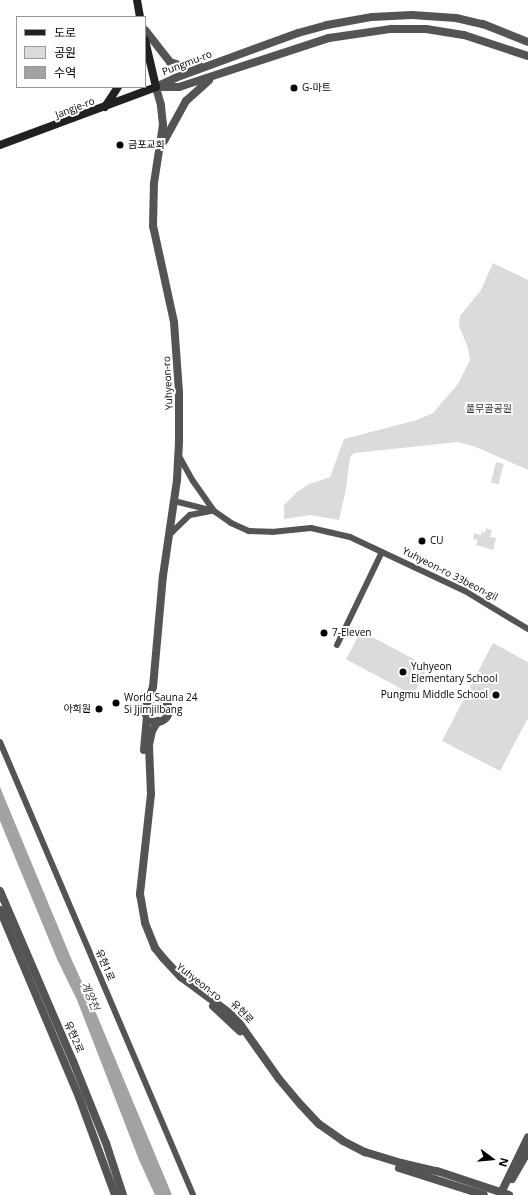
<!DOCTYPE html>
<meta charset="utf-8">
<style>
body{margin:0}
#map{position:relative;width:528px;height:1195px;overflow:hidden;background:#fff;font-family:"Open Sans","Noto Sans KR",sans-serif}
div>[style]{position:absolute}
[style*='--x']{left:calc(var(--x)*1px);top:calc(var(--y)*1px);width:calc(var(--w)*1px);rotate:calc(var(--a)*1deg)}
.green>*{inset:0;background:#dbdbdb;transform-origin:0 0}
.water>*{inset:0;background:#a2a2a2}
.minor>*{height:6px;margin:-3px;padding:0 3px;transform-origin:3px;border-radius:3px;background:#545454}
.tertiary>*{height:8px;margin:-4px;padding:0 4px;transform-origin:4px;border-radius:4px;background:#545454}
.tertiary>.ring{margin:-4px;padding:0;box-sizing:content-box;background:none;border:8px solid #545454;border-radius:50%}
.secondary>*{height:8px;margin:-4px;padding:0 4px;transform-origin:4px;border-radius:4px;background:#212121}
.dots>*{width:11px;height:11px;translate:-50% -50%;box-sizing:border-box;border:2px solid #fff;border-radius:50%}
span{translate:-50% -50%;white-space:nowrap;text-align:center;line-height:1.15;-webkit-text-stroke:4px #fff;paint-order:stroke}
.street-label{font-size:10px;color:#000}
.poi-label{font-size:10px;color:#000}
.left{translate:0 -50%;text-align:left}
.right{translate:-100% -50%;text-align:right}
.park-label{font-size:10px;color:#323232}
.water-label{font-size:11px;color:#434343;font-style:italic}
.legend{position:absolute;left:16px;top:16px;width:130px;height:72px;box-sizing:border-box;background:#fff;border:1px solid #999;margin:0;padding:5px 7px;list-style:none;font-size:12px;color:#000}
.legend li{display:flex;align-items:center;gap:8px;height:20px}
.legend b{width:20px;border:1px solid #999}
.north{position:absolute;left:472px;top:1139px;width:40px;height:40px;-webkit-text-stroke:3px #fff;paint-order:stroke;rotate:106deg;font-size:11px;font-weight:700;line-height:16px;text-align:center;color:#000}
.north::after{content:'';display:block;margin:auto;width:14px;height:18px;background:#000;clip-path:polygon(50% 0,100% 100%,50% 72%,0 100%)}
</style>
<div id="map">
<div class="green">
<i style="clip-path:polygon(493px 263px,528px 280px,528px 470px,476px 447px,458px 442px,354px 453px,350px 457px,346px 489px,339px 520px,310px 515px,284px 519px,284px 505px,297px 492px,309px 484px,330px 477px,344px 439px,417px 420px,433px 413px,458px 384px,470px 360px,468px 348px,459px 326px,460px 316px,481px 290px)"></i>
<i style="left:496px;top:462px;width:8px;height:21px;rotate:14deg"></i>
<i style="clip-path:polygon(486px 528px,492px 530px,490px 537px,496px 538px,493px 550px,476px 545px,478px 540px,473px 539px,474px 533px,481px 535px,481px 532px,485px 533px)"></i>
<i style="left:361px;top:631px;width:76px;height:32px;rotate:28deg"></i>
<i style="clip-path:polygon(493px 643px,528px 662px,528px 718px,500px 771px,442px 741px)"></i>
</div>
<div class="water">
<i style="clip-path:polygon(0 787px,71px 958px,96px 1013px,172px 1195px,155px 1195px,139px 1160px,77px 1000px,57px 959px,0 821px)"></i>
</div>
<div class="minor">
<i style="--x:179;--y:456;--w:29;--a:61"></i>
<i style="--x:193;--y:481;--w:37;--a:55"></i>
<i style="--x:174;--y:501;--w:41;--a:14"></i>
<i style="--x:214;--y:511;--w:21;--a:35"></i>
<i style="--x:231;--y:523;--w:20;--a:24"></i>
<i style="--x:249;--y:531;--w:23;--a:2"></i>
<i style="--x:272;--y:532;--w:39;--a:-6"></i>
<i style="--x:311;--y:528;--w:40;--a:13"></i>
<i style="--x:350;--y:537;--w:127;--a:25.2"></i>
<i style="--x:465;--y:591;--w:74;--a:31.1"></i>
<i style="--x:169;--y:535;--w:29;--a:-44"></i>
<i style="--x:190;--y:515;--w:21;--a:-11"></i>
<i style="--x:337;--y:645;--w:103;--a:-64.2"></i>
<i style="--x:0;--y:742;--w:492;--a:66.9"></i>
</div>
<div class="tertiary">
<i style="--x:145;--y:30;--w:41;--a:52"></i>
<i style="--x:170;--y:62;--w:13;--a:18"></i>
<i style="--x:182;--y:66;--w:17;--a:-3"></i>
<i style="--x:156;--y:87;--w:21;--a:-25"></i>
<i style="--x:175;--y:78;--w:131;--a:-20.1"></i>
<i style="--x:298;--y:33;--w:30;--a:-15"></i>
<i style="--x:327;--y:25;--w:46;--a:-10.1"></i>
<i style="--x:372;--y:17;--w:40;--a:-2.9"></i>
<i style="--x:412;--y:15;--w:44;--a:3.9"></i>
<i style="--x:456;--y:18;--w:28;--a:13"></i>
<i style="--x:483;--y:24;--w:48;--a:21.8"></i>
<i style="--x:159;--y:87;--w:20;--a:0"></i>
<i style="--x:179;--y:87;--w:158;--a:-18.1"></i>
<i style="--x:329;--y:38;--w:63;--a:-8.3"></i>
<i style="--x:391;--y:29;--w:35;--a:0"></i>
<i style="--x:426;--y:29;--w:38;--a:9"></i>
<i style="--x:464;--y:35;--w:67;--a:18.2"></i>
<i style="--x:164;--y:141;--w:46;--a:-61.2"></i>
<i style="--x:186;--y:101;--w:31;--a:-42"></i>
<i class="ring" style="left:145px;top:698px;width:16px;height:16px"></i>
<i style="--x:148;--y:702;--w:16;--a:-72"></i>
<i style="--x:153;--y:687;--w:111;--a:-84.9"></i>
<i style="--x:163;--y:576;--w:97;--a:-81.7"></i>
<i style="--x:177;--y:480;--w:39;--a:-87"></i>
<i style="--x:179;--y:441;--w:49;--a:-90"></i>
<i style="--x:179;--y:392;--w:70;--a:-94.1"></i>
<i style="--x:174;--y:322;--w:98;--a:-102.3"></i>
<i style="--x:153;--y:226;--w:43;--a:-88.7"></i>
<i style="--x:154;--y:183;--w:59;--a:-81.2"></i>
<i style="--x:163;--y:125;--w:20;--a:-96"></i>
<i style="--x:161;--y:105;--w:19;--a:-106"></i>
<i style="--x:158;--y:721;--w:12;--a:121"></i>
<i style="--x:152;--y:731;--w:14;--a:102"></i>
<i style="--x:149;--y:745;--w:49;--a:87.7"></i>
<i style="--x:151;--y:794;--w:101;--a:96.3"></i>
<i style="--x:140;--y:894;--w:29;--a:80"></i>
<i style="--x:145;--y:923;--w:27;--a:68"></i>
<i style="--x:155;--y:948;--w:13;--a:51"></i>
<i style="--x:163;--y:958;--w:26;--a:47"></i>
<i style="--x:181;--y:977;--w:67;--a:36.5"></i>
<i style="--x:235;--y:1017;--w:76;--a:54.6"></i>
<i style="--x:279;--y:1079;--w:34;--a:50"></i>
<i style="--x:301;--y:1105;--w:26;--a:47"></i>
<i style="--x:319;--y:1124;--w:29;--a:35"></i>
<i style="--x:343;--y:1141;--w:25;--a:27"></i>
<i style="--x:365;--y:1152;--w:38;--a:17"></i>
<i style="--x:401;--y:1163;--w:37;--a:13"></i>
<i style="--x:437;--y:1171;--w:76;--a:18.4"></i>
<i style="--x:144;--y:750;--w:35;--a:-85"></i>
<i style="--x:0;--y:891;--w:185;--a:66.8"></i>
<i style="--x:73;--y:1061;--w:88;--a:68.1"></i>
<i style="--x:106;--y:1143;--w:55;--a:71.9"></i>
<i style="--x:0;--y:910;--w:203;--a:67.1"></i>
<i style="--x:79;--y:1097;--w:104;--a:69.8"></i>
<i style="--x:213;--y:1006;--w:37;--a:43"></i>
<i style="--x:399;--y:1168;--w:89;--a:17.6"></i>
<i style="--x:512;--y:1179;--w:32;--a:-60"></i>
<i style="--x:500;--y:1195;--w:64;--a:-64.2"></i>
</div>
<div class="secondary">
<i style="--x:137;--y:0;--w:17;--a:80"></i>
<i style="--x:105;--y:107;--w:24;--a:-57"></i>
<i style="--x:0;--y:145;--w:166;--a:-20.4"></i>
<i style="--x:156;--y:87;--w:48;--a:-103.2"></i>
</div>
<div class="dots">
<i style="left:294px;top:88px;background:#000"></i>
<i style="left:120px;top:145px;background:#000"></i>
<i style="left:422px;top:541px;background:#000"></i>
<i style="left:324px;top:633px;background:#000"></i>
<i style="left:403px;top:672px;background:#000"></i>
<i style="left:496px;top:695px;background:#000"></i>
<i style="left:116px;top:703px;background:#000"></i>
<i style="left:99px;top:709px;background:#000"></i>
</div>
<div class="street-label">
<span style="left:187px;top:63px;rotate:-21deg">Pungmu-ro</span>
<span style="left:75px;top:108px;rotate:-21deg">Jangje-ro</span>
<span style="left:168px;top:383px;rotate:-93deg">Yuhyeon-ro</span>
<span style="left:450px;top:574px;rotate:27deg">Yuhyeon-ro 33beon-gil</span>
<span style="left:105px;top:965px;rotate:67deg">유현1로</span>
<span style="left:199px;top:982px;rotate:38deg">Yuhyeon-ro</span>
<span style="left:242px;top:1012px;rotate:46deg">유현로</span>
<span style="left:74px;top:1037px;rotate:66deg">유현2로</span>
</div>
<div class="poi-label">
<span class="left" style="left:302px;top:88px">G-마트</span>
<span class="left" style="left:128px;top:145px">금포교회</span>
<span class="left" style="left:430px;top:541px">CU</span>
<span class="left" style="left:332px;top:633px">7-Eleven</span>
<span class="left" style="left:411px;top:672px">Yuhyeon<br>Elementary School</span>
<span class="right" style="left:488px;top:695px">Pungmu Middle School</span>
<span class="left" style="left:124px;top:703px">World Sauna 24<br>Si Jjimjilbang</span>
<span class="right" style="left:91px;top:709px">아희원</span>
</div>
<div class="park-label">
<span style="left:489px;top:409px">풀무골공원</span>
</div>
<div class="water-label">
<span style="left:90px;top:996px;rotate:67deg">계양천</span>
</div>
<ul class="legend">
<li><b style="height:5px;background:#212121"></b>도로</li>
<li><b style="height:11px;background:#dbdbdb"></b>공원</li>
<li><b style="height:11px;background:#a2a2a2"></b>수역</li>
</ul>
<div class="north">N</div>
</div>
